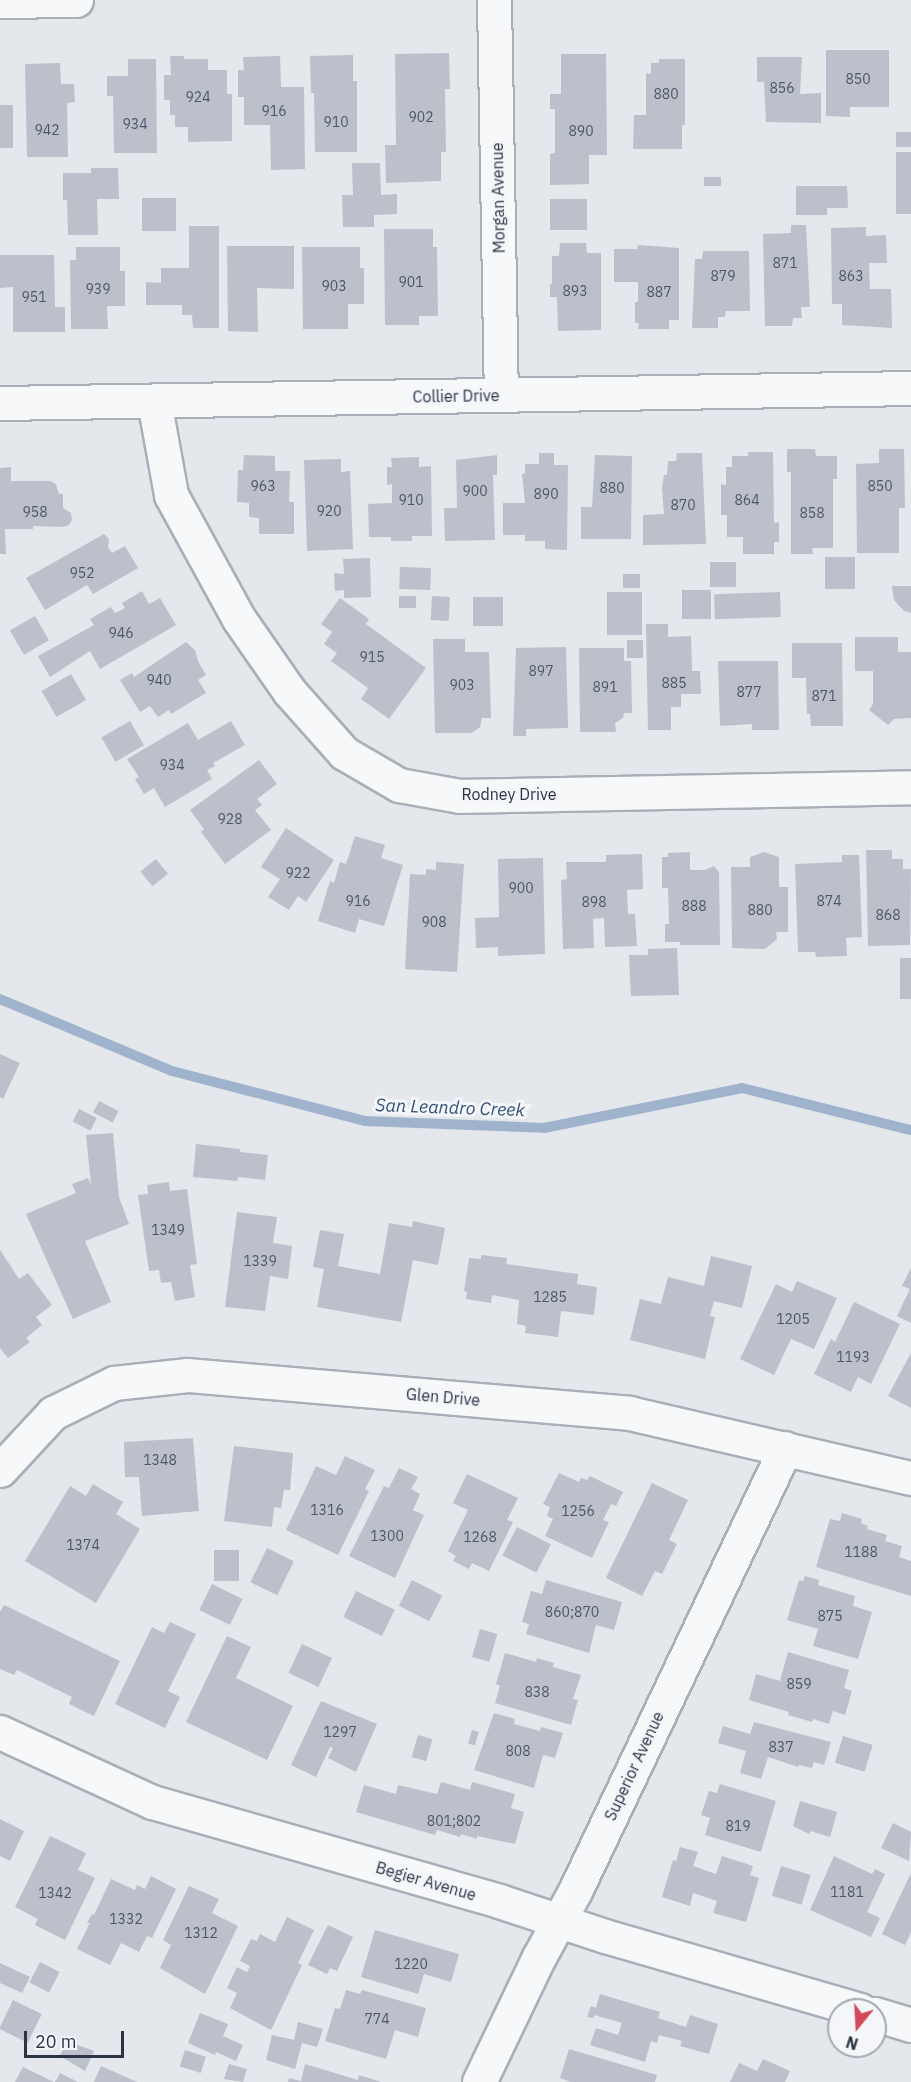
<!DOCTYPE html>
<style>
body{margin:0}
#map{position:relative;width:911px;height:2082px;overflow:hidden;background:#e4e7ec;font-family:"IBM Plex Sans",sans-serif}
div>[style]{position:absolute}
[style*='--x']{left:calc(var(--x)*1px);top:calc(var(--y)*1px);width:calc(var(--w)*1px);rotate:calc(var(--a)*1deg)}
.stream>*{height:10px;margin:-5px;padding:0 5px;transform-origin:5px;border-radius:5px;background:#9fb4cc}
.building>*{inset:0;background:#bbc0ca;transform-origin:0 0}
.roads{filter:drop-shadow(2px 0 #a9aeb7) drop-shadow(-2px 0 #a9aeb7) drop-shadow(0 2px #a9aeb7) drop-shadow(0 -2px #a9aeb7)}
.minor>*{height:33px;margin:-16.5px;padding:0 16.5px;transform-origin:16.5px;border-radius:16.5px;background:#f7f8fa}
span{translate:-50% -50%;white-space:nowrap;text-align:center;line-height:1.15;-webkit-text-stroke:6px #f4f6f9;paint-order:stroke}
.number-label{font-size:14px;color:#4f5766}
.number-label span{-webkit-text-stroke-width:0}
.street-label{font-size:16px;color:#2b3445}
.water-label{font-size:18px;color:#34527a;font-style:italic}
.north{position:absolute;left:827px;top:1998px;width:60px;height:60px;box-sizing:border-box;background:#f4f6f9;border:2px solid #a4a8b1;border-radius:50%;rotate:198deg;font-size:16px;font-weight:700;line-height:24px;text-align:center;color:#2b3445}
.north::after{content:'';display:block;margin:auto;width:21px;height:27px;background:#d1495b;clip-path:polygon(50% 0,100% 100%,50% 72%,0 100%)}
.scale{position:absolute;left:24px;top:2031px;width:100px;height:27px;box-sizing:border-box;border:3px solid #2b3445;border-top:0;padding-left:8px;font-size:18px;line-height:21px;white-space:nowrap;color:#2b3445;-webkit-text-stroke:4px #f4f6f9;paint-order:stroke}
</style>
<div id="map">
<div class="stream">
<i style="--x:0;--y:999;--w:186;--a:22.7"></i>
<i style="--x:172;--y:1071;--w:199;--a:14.5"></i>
<i style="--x:365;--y:1121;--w:179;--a:2.2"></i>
<i style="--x:544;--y:1128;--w:202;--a:-11.4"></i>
<i style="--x:742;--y:1088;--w:174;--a:14"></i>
</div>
<div class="building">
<i style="clip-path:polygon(826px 50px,889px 50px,889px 107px,850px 107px,850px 117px,826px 116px)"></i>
<i style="clip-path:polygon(449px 53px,450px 89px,445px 89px,446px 152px,441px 152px,441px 181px,386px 183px,385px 145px,396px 145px,395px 54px)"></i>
<i style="clip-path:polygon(561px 54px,606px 54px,607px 155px,589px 155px,589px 184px,550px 185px,550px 154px,555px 153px,555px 109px,550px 109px,550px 94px,561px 94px)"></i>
<i style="clip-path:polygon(353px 55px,353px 81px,357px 81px,357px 152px,315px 152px,314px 93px,311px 93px,310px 56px)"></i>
<i style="clip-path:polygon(170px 56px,184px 56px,184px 59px,208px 59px,208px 70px,227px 70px,227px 94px,232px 94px,232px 141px,188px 142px,188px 127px,175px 127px,175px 115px,170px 115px,170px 100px,164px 100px,164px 75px,171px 75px)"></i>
<i style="clip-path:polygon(280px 56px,281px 87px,304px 87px,305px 169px,271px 170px,270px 125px,244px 125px,244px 97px,238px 97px,238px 70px,244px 70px,243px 57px)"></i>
<i style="clip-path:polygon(757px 57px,802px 57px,800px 94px,821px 93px,821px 123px,766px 122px,764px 82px,757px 82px)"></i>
<i style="clip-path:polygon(128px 59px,156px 59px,157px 153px,114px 153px,113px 96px,107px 96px,107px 76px,128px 76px)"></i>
<i style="clip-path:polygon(659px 59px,685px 59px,685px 125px,682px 125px,682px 149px,633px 149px,634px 115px,646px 115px,646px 73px,651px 74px,651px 63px,659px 63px)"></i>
<i style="clip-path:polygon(60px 63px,61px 84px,74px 84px,75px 102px,67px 103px,68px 157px,27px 157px,25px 64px)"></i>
<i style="left:0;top:105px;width:13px;height:43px"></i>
<i style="left:896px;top:132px;width:15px;height:15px"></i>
<i style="left:896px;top:152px;width:15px;height:62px"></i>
<i style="clip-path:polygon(352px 163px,380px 163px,381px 195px,397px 194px,397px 214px,374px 215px,374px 227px,343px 227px,342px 195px,353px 195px)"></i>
<i style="clip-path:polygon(91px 168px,118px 168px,119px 199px,97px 199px,98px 235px,68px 235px,67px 200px,63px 200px,63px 173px,91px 173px)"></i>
<i style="left:704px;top:177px;width:17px;height:9px"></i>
<i style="clip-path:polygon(796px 186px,847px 186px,848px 208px,827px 208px,827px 215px,796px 215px)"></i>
<i style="left:142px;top:198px;width:34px;height:33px"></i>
<i style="left:550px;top:199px;width:37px;height:31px"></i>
<i style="clip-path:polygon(791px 225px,806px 225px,810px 307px,801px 307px,802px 318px,793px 318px,792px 326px,765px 326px,763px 234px,791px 233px)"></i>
<i style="clip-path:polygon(189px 226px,219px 226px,219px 328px,193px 328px,192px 315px,182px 315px,182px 305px,146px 305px,146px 282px,161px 283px,161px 268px,189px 268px)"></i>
<i style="clip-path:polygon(866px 227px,866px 236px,886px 235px,887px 263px,869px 263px,870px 289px,891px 289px,892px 328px,842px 325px,842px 304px,832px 304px,831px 228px)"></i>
<i style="clip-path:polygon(384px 229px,433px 229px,433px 247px,437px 247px,438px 316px,419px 316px,419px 325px,385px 325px)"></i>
<i style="clip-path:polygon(560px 243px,586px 243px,587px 253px,601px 253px,601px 330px,558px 331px,557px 297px,550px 297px,550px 284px,552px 284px,552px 256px,559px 256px)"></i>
<i style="clip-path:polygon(638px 245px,679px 248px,679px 320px,669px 320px,669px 329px,638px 329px,639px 323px,635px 323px,635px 302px,638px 302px,638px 282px,614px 282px,614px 249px,637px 249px)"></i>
<i style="clip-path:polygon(227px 246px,294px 246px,294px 289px,257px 288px,258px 332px,228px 331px)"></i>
<i style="clip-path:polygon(76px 247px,120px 247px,120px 271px,125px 271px,125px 306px,107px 306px,108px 329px,71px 329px,70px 260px,76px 260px)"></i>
<i style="clip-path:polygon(302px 247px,360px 247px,360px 268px,364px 268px,364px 304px,348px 304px,348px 329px,303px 329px)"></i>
<i style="clip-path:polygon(703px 251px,749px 251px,750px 311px,726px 311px,725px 317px,718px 317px,718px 328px,692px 328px,695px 259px,702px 259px)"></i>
<i style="clip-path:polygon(0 255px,54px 255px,55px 307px,65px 307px,65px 332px,13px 332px,13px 287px,0 288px)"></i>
<i style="clip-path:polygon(787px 449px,815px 449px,816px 456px,837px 456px,837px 479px,833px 479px,833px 548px,812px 548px,813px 554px,791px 554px,791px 472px,787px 472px)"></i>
<i style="clip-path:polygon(879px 449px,904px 449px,905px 508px,899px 508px,899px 553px,857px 553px,856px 464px,879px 463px)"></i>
<i style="clip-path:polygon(748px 452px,773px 452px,774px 523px,779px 522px,779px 542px,774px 542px,774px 554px,743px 554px,743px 537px,727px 537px,727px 515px,721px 515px,721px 484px,726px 485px,726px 467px,732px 467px,732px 456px,748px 456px)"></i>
<i style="clip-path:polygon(539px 453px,554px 453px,554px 465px,568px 465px,567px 550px,545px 549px,545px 541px,525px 541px,525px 535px,503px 535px,503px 503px,525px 503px,522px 474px,525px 473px,525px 464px,539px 464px)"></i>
<i style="clip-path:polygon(677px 453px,702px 453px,706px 544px,643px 545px,643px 515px,664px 514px,662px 488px,664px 475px,667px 475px,668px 461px,676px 461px)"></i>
<i style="clip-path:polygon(244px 455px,275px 456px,275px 471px,290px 471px,289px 502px,294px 502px,294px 534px,259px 534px,259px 518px,249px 517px,249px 503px,237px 502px,238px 470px,243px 470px)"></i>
<i style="clip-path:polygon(497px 455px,497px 475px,493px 475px,495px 540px,445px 541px,444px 508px,457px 508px,456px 460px)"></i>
<i style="clip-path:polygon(595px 455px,632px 456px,631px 539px,581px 539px,581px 507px,592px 507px)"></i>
<i style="clip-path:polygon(419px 457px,419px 467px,431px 466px,432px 536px,412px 536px,412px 541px,391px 541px,391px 537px,369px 537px,368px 504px,392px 503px,392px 484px,387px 485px,387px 467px,392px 467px,391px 458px)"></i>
<i style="clip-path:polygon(341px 459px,341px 472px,350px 471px,353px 549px,307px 551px,304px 460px)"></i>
<i style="clip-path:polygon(11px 467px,11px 481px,50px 481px,56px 484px,59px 494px,63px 494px,63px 508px,71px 513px,72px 520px,69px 525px,63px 527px,33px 526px,33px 529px,5px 529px,6px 554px,0 554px,0 468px)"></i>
<i style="clip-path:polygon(104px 534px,109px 539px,108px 547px,112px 553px,125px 546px,138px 568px,93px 594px,87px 585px,45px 610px,26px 578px)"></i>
<i style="left:825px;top:557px;width:30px;height:32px"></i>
<i style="clip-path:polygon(370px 558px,371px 597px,344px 598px,344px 590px,335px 591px,334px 573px,344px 574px,343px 559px)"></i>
<i style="left:736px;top:562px;width:25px;height:26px;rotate:90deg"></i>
<i style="left:400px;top:567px;width:31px;height:22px;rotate:2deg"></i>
<i style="left:623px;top:574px;width:17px;height:14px"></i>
<i style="clip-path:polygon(892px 586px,911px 586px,911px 613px,904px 611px,894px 600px)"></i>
<i style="left:682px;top:590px;width:29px;height:29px"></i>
<i style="clip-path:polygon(142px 591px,149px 604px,160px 598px,176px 625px,100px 669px,90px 651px,50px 677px,38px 656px,94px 625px,90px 619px,111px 607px,115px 613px,125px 608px,122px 603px)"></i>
<i style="left:607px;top:592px;width:35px;height:43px"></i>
<i style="left:780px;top:592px;width:25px;height:66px;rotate:88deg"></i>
<i style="left:399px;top:596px;width:17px;height:12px"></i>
<i style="left:432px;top:596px;width:18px;height:24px;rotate:3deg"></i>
<i style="left:473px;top:597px;width:30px;height:29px"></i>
<i style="clip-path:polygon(340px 598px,369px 619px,366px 624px,426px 668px,389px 719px,361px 699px,368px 688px,331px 661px,337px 653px,324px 644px,332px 632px,321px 624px)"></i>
<i style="left:35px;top:616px;width:28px;height:29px;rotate:60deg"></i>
<i style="clip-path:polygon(646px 624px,668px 624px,668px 637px,691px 636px,692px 671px,700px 671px,701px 694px,681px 694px,681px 707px,671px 707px,671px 730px,648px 730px)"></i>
<i style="clip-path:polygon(855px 637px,898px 637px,898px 652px,911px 652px,911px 718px,894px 719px,888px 725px,869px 710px,873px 704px,873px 671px,855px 671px)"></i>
<i style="clip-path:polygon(433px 639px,465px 639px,465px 652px,489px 652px,491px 718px,482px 718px,480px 727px,472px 733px,435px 733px)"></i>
<i style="left:643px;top:640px;width:18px;height:16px;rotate:90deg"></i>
<i style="clip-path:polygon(186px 642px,195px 650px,198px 661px,206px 675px,198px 680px,206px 693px,171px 714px,169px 710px,158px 717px,150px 706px,140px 712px,120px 680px,132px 673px,134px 677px)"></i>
<i style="clip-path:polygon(792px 643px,842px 643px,843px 726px,811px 726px,810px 714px,807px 714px,806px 678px,792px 678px)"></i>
<i style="clip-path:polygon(566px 647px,568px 728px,526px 729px,526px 736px,513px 736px,516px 648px)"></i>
<i style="clip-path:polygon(579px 648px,624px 648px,624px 661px,631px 661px,632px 713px,624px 713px,623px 718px,615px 723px,616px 732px,580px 732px)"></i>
<i style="clip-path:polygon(718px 661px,778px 661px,779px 730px,752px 730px,752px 724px,720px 726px)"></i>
<i style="left:71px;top:674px;width:30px;height:34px;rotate:60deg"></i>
<i style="left:130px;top:721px;width:28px;height:33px;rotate:60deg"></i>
<i style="clip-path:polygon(231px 721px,245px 745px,213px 763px,215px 766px,207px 770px,212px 779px,165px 807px,154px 788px,144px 794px,135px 779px,139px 777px,127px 759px,188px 723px,198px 740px)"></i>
<i style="clip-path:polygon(259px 760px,277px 784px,257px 799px,262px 805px,255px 810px,271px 830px,225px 864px,201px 832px,204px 829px,190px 810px)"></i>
<i style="clip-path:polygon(286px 828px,334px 860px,306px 902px,298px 896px,289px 910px,268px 897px,280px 879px,261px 867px)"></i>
<i style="clip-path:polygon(355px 836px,385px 845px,381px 858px,403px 865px,384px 926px,359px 919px,355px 933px,318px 921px,330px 881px,334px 883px,340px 862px,346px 864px)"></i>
<i style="clip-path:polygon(866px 850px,892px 850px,892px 859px,903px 859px,903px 869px,911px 869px,910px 945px,868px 946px)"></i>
<i style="clip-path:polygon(690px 852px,690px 870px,705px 870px,714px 866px,719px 872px,720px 945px,680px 945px,680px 942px,665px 942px,665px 924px,669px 924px,668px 888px,662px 888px,662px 857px,668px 857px,668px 853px)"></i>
<i style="clip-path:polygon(764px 852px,779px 857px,779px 887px,788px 887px,788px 932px,776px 932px,777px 939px,765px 949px,732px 948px,731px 867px,750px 867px,750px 857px)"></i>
<i style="clip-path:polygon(642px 854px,643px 889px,627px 890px,628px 914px,635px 914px,637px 946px,605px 947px,604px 918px,593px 919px,594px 948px,563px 949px,561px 880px,567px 879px,566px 862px,606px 862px,606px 855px)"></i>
<i style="clip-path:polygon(842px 855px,859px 855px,862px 937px,846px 938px,847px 956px,816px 957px,815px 952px,798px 952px,795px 864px,842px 862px)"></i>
<i style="clip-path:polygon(543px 858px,545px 954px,498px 956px,498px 947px,476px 948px,475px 918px,499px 917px,498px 859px)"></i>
<i style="left:156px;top:859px;width:19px;height:20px;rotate:51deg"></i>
<i style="clip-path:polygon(436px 862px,464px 864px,457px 972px,405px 969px,410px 874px,426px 875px,426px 869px,436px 870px)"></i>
<i style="clip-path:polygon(677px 948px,679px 995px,631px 996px,629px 955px,648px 955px,648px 949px)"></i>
<i style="left:900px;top:958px;width:11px;height:41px"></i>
<i style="clip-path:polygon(0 1054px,20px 1063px,3px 1099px,0 1097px)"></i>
<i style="left:99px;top:1101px;width:22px;height:13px;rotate:27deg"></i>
<i style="left:79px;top:1109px;width:20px;height:14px;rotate:27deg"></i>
<i style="clip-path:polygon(113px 1133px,119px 1197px,129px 1224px,85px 1241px,111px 1302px,73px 1319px,26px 1214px,76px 1193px,72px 1184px,88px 1178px,91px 1185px,86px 1135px)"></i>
<i style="clip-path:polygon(196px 1144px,240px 1149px,240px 1152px,268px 1155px,265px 1180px,238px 1177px,237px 1181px,193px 1177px)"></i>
<i style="clip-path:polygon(169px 1182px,170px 1191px,187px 1189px,197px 1264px,190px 1265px,195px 1297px,175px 1301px,171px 1282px,161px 1283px,159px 1270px,149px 1271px,138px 1195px,148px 1194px,147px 1185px)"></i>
<i style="clip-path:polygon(237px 1212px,277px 1217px,273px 1243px,292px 1246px,288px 1279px,270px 1276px,265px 1311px,225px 1307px)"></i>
<i style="clip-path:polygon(413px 1221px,445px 1228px,438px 1265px,413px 1260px,401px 1322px,317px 1307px,324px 1269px,313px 1267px,320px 1230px,344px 1234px,338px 1266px,380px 1274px,389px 1223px,412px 1227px)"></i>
<i style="clip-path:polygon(0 1250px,19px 1279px,28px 1273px,52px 1305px,36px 1317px,42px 1325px,26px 1338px,30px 1342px,8px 1358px,0 1348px)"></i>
<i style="clip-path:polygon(481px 1255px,507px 1258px,506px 1264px,578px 1274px,577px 1284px,597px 1287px,594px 1315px,561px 1311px,558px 1337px,525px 1333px,526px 1326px,517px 1324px,519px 1300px,492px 1295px,491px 1303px,466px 1299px,467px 1292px,464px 1291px,469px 1258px,481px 1259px)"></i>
<i style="clip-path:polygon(711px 1256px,752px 1266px,742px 1308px,714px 1301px,710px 1316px,715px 1317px,705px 1359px,630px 1340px,640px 1299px,661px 1304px,668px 1277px,704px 1286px)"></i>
<i style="clip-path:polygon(911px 1268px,911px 1323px,897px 1316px,910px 1289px,902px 1286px)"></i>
<i style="clip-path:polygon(797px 1281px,837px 1298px,814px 1349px,791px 1339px,774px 1375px,740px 1359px,776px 1284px,792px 1292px)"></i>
<i style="clip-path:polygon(854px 1302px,900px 1324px,871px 1384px,858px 1377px,851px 1392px,814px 1374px,831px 1339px,835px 1342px)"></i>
<i style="clip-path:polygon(911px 1353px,911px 1408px,888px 1396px)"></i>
<i style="clip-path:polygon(193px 1438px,199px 1511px,142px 1516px,139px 1477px,125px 1477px,124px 1442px)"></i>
<i style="clip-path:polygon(234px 1446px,293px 1453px,290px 1490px,284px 1490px,281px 1508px,274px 1507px,272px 1527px,224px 1521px)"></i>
<i style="clip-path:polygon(345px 1456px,375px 1470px,365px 1489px,369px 1491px,338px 1555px,286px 1530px,316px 1466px,336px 1475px)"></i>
<i style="clip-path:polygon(399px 1468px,418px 1477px,411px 1489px,420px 1494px,413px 1510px,424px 1515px,395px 1578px,349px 1556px,384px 1486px,389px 1488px)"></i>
<i style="clip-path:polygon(559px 1473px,579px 1482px,581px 1478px,587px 1480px,590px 1476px,623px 1492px,616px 1506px,611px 1504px,603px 1520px,609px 1522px,592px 1558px,545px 1536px,553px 1519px,547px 1516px,550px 1507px,543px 1504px)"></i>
<i style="clip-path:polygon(467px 1474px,518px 1498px,507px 1520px,513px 1522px,489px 1571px,472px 1563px,469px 1569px,453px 1561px,456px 1556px,448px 1551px,468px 1510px,453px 1503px)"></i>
<i style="clip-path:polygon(652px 1483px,688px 1500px,669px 1540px,677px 1544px,662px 1574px,655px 1571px,642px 1596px,606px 1578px)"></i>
<i style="clip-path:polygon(93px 1484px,123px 1502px,116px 1514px,140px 1529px,96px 1603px,25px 1561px,70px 1486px,86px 1496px)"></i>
<i style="clip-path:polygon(842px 1513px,862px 1519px,861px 1523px,868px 1526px,867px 1529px,887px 1535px,885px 1541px,902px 1546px,899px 1557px,911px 1561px,911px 1596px,816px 1567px,830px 1519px,840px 1521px)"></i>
<i style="left:517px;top:1527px;width:38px;height:32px;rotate:27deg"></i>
<i style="left:267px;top:1548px;width:30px;height:38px;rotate:26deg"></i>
<i style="left:239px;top:1550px;width:31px;height:25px;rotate:90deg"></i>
<i style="clip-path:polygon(805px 1576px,819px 1580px,818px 1585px,855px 1596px,853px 1606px,872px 1612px,858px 1659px,813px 1646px,818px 1629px,787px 1620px,799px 1580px,803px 1581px)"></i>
<i style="left:412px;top:1580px;width:34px;height:29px;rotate:27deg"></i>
<i style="clip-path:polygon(546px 1580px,622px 1602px,614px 1630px,596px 1625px,589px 1653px,526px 1634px,529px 1624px,522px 1622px,531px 1591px,542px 1594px)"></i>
<i style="left:212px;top:1584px;width:34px;height:29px;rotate:26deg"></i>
<i style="left:356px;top:1591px;width:43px;height:29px;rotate:26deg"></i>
<i style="clip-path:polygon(4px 1605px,120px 1661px,94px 1716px,69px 1704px,72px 1697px,17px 1670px,14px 1675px,0 1669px,0 1612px)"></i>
<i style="clip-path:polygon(170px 1622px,196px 1634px,168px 1691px,180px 1697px,165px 1728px,115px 1704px,152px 1627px,164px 1633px)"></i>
<i style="left:480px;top:1629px;width:18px;height:29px;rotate:16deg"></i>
<i style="clip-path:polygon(227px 1636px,251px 1647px,236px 1678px,293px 1706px,267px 1760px,186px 1722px)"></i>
<i style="left:302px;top:1644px;width:33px;height:32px;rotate:25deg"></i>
<i style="clip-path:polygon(788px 1652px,849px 1670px,844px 1688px,852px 1691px,845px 1715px,833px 1711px,829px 1724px,813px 1719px,812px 1722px,788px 1715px,789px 1712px,749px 1700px,756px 1674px,780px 1681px)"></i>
<i style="clip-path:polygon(505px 1653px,536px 1662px,537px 1658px,554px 1663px,553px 1667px,581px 1675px,573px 1699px,578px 1700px,571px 1725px,495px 1703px,500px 1686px,496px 1684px)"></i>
<i style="clip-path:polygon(321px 1701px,377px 1724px,356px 1772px,328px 1758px,333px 1748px,330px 1747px,316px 1777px,291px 1765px)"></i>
<i style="clip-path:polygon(494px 1713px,515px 1719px,514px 1724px,540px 1731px,541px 1727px,563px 1733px,555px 1758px,543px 1755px,534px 1788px,474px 1770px)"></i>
<i style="clip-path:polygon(754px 1722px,831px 1742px,824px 1765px,814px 1762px,812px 1768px,799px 1765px,798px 1767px,768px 1757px,761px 1779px,740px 1773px,746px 1751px,718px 1743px,723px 1726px,750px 1734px)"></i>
<i style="left:472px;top:1730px;width:7px;height:14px;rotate:16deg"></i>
<i style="left:418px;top:1735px;width:15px;height:23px;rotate:16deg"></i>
<i style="left:843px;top:1736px;width:31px;height:28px;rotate:17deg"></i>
<i style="clip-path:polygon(441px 1782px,470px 1790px,472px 1782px,515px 1794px,511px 1808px,524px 1812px,515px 1844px,477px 1836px,477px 1839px,461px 1834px,460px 1837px,437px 1830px,435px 1835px,356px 1812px,364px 1785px,396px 1794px,398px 1785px,437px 1794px)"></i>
<i style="clip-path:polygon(720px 1784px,776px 1801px,761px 1852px,705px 1835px,710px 1818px,701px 1815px,709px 1791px,717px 1793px)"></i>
<i style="clip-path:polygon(800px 1801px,837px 1812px,830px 1837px,810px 1831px,809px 1834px,793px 1826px)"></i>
<i style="clip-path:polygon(0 1819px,24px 1831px,10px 1861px,0 1856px)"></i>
<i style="clip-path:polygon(893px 1823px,911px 1832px,909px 1861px,881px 1848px)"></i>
<i style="clip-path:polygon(50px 1836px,86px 1853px,78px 1870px,95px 1878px,65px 1940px,35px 1925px,38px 1919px,15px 1907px)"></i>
<i style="clip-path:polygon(680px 1847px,698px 1852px,693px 1866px,716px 1874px,722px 1856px,753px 1866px,750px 1875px,759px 1878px,746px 1922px,713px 1913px,717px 1901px,693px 1893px,690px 1906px,662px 1897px,673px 1860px,676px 1861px)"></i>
<i style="clip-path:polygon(834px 1856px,872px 1874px,875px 1869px,885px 1874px,867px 1912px,880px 1918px,871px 1937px,810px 1910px)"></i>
<i style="left:781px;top:1866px;width:31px;height:31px;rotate:17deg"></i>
<i style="clip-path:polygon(911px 1873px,911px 1932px,905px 1945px,882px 1934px)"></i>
<i style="clip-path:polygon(151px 1876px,176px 1889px,152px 1938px,147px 1936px,139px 1952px,121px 1943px,110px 1965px,77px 1949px,90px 1923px,87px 1923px,92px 1914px,94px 1915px,111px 1879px,135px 1890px,137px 1885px,145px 1889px)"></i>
<i style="clip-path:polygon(189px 1886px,219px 1899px,212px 1913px,238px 1926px,205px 1994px,160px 1968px,171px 1945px,163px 1940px)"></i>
<i style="clip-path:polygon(287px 1917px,314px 1930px,298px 1963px,302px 1965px,271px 2030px,230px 2008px,237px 1993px,227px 1988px,237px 1967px,247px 1972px,250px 1966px,240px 1961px,251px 1939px,257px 1941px,260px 1934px,275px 1942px)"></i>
<i style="clip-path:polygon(328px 1925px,353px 1937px,337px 1971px,330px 1968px,327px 1974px,308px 1965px)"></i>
<i style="clip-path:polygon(375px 1930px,459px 1954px,451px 1982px,424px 1974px,418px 1994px,361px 1977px)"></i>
<i style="left:40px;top:1962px;width:22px;height:23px;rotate:27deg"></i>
<i style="clip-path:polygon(0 1963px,30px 1977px,22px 1993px,0 1983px)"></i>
<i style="clip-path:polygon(346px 1990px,360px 1994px,362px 1990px,426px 2008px,418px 2037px,395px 2030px,386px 2059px,325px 2041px,335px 2008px,340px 2009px)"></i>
<i style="clip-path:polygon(600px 1994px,660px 2012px,658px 2018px,686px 2027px,690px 2015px,718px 2024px,709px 2054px,680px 2046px,682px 2041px,659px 2035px,657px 2043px,651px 2041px,645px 2062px,590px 2045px,596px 2028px,618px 2035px,622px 2023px,594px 2015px,593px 2018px,587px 2017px,591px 2006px,596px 2008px)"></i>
<i style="left:13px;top:2000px;width:32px;height:32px;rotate:26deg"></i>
<i style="clip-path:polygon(200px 2013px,228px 2024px,223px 2036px,243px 2045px,236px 2061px,216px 2052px,215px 2055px,188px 2043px)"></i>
<i style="clip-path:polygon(298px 2022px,323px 2029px,317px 2047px,302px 2043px,295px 2069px,266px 2060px,272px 2035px,294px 2040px)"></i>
<i style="clip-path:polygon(67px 2041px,94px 2051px,85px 2071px,60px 2056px)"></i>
<i style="clip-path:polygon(569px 2049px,657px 2075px,655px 2082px,571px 2082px,560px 2078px)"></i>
<i style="left:185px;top:2050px;width:22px;height:17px;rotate:18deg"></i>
<i style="clip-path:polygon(763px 2059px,790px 2071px,785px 2082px,730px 2082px,739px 2063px,757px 2071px)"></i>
<i style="clip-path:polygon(229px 2064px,247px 2069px,243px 2082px,224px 2079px)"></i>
<i style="clip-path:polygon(305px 2064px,358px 2080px,359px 2075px,381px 2082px,288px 2082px,289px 2078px,301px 2081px)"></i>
<i style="clip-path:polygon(101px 2066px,137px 2082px,94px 2082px)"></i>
<i style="clip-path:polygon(23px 2067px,54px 2082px,15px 2082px)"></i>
<i style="clip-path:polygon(60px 2073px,78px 2082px,55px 2082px)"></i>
</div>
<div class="roads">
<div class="minor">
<i style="--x:494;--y:0;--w:395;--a:89"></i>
<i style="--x:0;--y:1;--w:76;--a:-0.8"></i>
<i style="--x:154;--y:401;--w:96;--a:79.7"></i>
<i style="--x:171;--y:495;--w:141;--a:61.3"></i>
<i style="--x:239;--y:619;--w:88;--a:55.2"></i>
<i style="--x:289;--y:691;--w:83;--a:48.4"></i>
<i style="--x:344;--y:753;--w:64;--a:30.2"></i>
<i style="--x:399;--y:785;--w:62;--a:10.2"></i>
<i style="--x:460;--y:796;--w:451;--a:-1.1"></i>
<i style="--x:0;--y:403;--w:911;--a:-0.94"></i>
<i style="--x:0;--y:1470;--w:78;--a:-47.1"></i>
<i style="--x:53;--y:1413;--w:68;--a:-26.2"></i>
<i style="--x:114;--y:1383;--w:74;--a:-6.2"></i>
<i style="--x:188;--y:1375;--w:443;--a:4.9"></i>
<i style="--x:629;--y:1413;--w:289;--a:13"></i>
<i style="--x:0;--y:1732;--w:167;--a:24.7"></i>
<i style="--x:152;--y:1802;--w:361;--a:15.9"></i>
<i style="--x:499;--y:1901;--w:112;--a:18.3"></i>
<i style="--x:605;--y:1936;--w:266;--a:16.2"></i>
<i style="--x:875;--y:2014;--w:38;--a:17"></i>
<i style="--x:479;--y:2082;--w:139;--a:-64.4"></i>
<i style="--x:539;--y:1957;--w:77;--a:-61.4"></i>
<i style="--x:576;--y:1889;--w:488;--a:-64.6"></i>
</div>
</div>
<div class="number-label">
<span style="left:858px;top:79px">850</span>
<span style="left:782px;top:88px">856</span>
<span style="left:666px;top:94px">880</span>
<span style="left:198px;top:97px">924</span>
<span style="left:274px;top:111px">916</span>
<span style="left:421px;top:117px">902</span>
<span style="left:336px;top:122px">910</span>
<span style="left:135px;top:124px">934</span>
<span style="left:47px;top:130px">942</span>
<span style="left:581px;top:131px">890</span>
<span style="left:785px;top:263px">871</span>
<span style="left:723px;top:276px">879</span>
<span style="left:851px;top:276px">863</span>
<span style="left:411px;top:282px">901</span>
<span style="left:334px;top:286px">903</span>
<span style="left:98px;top:289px">939</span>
<span style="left:575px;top:291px">893</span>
<span style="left:659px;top:292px">887</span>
<span style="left:34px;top:297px">951</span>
<span style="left:263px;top:486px">963</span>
<span style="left:880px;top:486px">850</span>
<span style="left:612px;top:488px">880</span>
<span style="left:475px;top:491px">900</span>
<span style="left:546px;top:494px">890</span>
<span style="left:411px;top:500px">910</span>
<span style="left:747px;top:500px">864</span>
<span style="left:683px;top:505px">870</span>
<span style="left:329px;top:511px">920</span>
<span style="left:35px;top:512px">958</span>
<span style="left:812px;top:513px">858</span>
<span style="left:82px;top:573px">952</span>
<span style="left:121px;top:633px">946</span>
<span style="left:372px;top:657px">915</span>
<span style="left:541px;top:671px">897</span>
<span style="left:159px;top:680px">940</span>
<span style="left:674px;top:683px">885</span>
<span style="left:462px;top:685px">903</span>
<span style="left:605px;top:687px">891</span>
<span style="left:749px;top:692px">877</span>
<span style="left:824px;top:696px">871</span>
<span style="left:172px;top:765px">934</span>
<span style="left:230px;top:819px">928</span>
<span style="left:298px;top:873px">922</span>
<span style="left:521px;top:888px">900</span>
<span style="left:358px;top:901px">916</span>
<span style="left:829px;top:901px">874</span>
<span style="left:594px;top:902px">898</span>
<span style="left:694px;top:906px">888</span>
<span style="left:760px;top:910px">880</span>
<span style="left:888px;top:915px">868</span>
<span style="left:434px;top:922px">908</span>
<span style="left:168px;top:1230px">1349</span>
<span style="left:260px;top:1261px">1339</span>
<span style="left:550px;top:1297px">1285</span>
<span style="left:793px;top:1319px">1205</span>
<span style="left:853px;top:1357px">1193</span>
<span style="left:160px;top:1460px">1348</span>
<span style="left:327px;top:1510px">1316</span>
<span style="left:578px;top:1511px">1256</span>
<span style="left:387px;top:1536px">1300</span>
<span style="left:480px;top:1537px">1268</span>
<span style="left:83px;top:1545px">1374</span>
<span style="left:861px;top:1552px">1188</span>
<span style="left:572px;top:1612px">860;870</span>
<span style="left:830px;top:1616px">875</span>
<span style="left:799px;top:1684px">859</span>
<span style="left:537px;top:1692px">838</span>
<span style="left:340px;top:1732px">1297</span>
<span style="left:781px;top:1747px">837</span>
<span style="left:518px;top:1751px">808</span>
<span style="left:454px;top:1821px">801;802</span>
<span style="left:738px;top:1826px">819</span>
<span style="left:847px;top:1892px">1181</span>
<span style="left:55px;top:1893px">1342</span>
<span style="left:126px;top:1919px">1332</span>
<span style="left:201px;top:1933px">1312</span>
<span style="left:411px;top:1964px">1220</span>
<span style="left:377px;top:2019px">774</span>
</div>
<div class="street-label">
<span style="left:498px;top:198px;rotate:-91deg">Morgan Avenue</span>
<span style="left:456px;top:396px;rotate:-1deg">Collier Drive</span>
<span style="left:509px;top:794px">Rodney Drive</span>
<span style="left:443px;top:1397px;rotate:5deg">Glen Drive</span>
<span style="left:634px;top:1766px;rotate:-65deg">Superior Avenue</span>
<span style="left:426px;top:1881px;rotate:16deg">Begier Avenue</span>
</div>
<div class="water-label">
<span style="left:450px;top:1108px;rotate:2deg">San Leandro Creek</span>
</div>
<div class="north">N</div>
<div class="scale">20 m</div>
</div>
